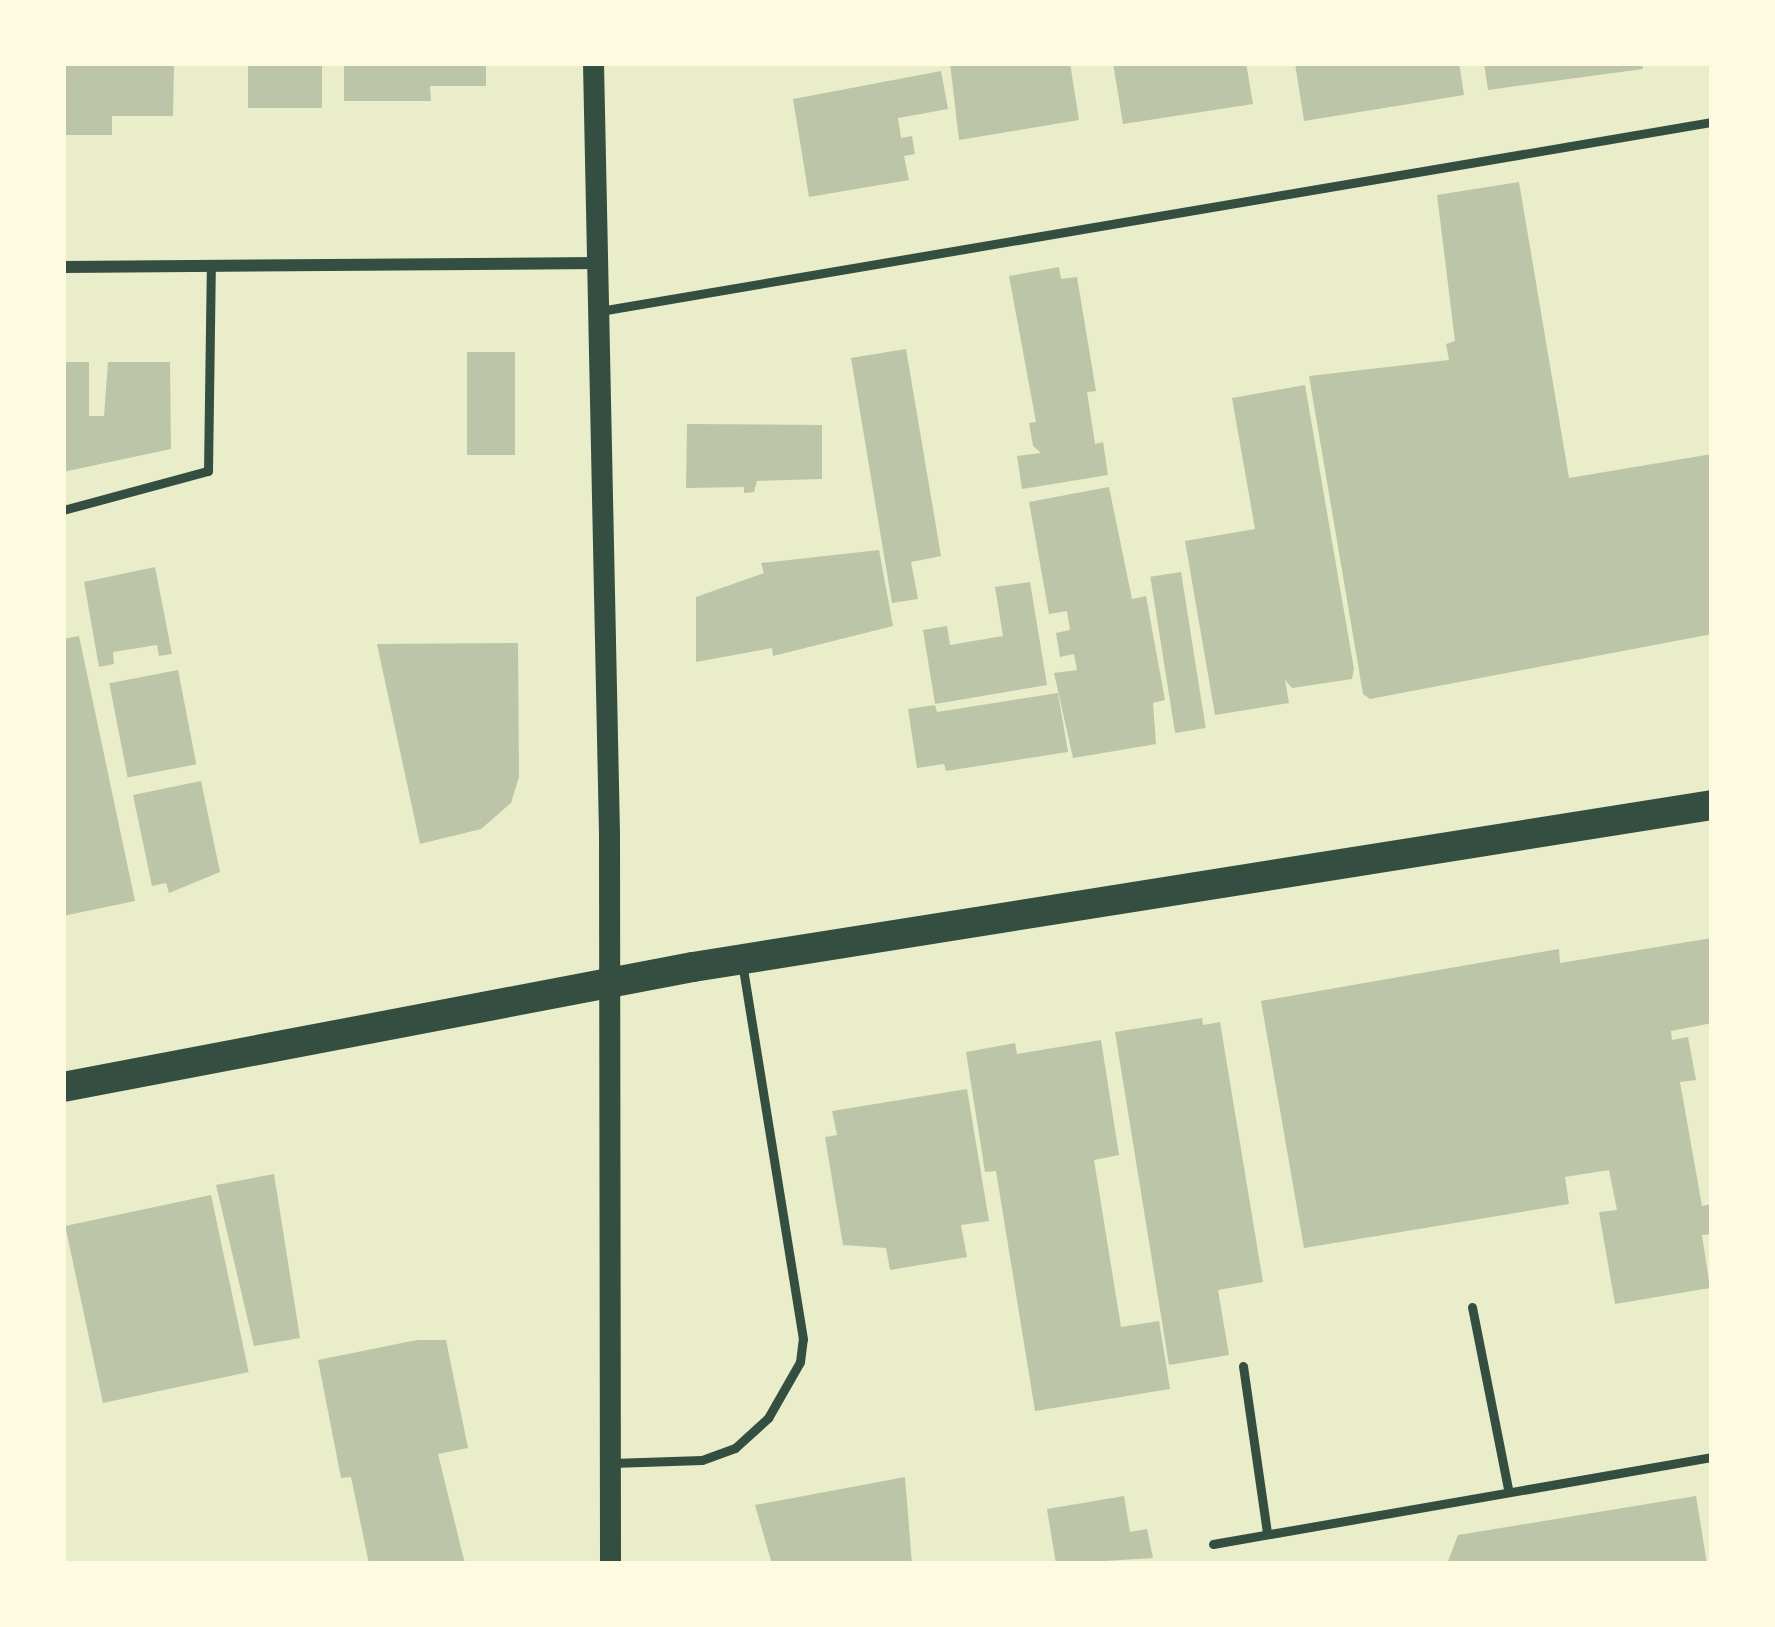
<!DOCTYPE html>
<style>
body{margin:0}
#map{position:relative;width:1775px;height:1627px;overflow:hidden;background:#e9edc9;font-family:Inter,sans-serif}
div>[style]{position:absolute}
[style*='--x']{left:calc(var(--x)*1px);top:calc(var(--y)*1px);width:calc(var(--w)*1px);rotate:calc(var(--a)*1deg)}
.building>*{inset:0;background:#bcc5a7;transform-origin:0 0}
.service>*{height:9px;margin:-4.5px;padding:0 4.5px;transform-origin:4.5px;border-radius:4.5px;background:#344e41}
.minor>*{height:12px;margin:-6px;padding:0 6px;transform-origin:6px;border-radius:6px;background:#344e41}
.tertiary>*{height:21px;margin:-10.5px;padding:0 10.5px;transform-origin:10.5px;border-radius:10.5px;background:#344e41}
.primary>*{height:30px;margin:-15px;padding:0 15px;transform-origin:15px;border-radius:15px;background:#344e41}
span{translate:-50% -50%;white-space:nowrap;text-align:center;line-height:1.15;-webkit-text-stroke:12px #fefae0;paint-order:stroke}
.frame{position:absolute;inset:0;border:66px solid #fefae0;pointer-events:none}
</style>
<div id="map">
<div class="building">
<i style="clip-path:polygon(63px 63px,174px 63px,173px 116px,112px 116px,112px 135px,63px 135px)"></i>
<i style="left:248px;top:63px;width:74px;height:45px"></i>
<i style="clip-path:polygon(344px 63px,486px 63px,486px 86px,430px 86px,431px 101px,344px 101px)"></i>
<i style="clip-path:polygon(950px 63px,1070px 63px,1079px 120px,959px 140px)"></i>
<i style="clip-path:polygon(1113px 63px,1246px 63px,1253px 104px,1123px 124px)"></i>
<i style="clip-path:polygon(1295px 63px,1459px 63px,1464px 95px,1304px 121px)"></i>
<i style="clip-path:polygon(1484px 63px,1642px 63px,1643px 69px,1488px 90px)"></i>
<i style="clip-path:polygon(941px 71px,948px 109px,898px 118px,901px 138px,912px 136px,915px 154px,904px 156px,909px 180px,809px 197px,793px 99px)"></i>
<i style="clip-path:polygon(1519px 182px,1569px 478px,1712px 454px,1712px 634px,1370px 699px,1363px 694px,1309px 376px,1449px 360px,1446px 344px,1455px 341px,1437px 195px)"></i>
<i style="clip-path:polygon(1059px 267px,1061px 279px,1077px 277px,1096px 391px,1087px 392px,1095px 444px,1103px 442px,1108px 475px,1022px 489px,1017px 456px,1041px 453px,1033px 446px,1029px 423px,1036px 422px,1009px 276px)"></i>
<i style="clip-path:polygon(906px 349px,941px 556px,911px 562px,918px 599px,892px 603px,851px 358px)"></i>
<i style="left:467px;top:352px;width:48px;height:103px"></i>
<i style="clip-path:polygon(63px 362px,89px 362px,89px 416px,104px 416px,108px 362px,170px 362px,171px 449px,63px 472px)"></i>
<i style="clip-path:polygon(1305px 385px,1354px 669px,1352px 679px,1292px 688px,1285px 680px,1289px 703px,1215px 715px,1185px 541px,1255px 529px,1232px 398px)"></i>
<i style="clip-path:polygon(687px 424px,822px 425px,822px 479px,757px 481px,754px 492px,744px 493px,744px 487px,686px 488px)"></i>
<i style="clip-path:polygon(1109px 487px,1132px 599px,1146px 596px,1165px 700px,1153px 703px,1156px 744px,1073px 758px,1054px 673px,1077px 670px,1074px 654px,1060px 657px,1056px 633px,1070px 630px,1067px 611px,1049px 614px,1029px 502px)"></i>
<i style="clip-path:polygon(879px 550px,893px 626px,773px 656px,772px 648px,696px 662px,696px 597px,764px 573px,761px 563px)"></i>
<i style="clip-path:polygon(155px 567px,172px 654px,159px 656px,157px 645px,113px 652px,114px 664px,99px 667px,84px 582px)"></i>
<i style="left:1181px;top:572px;width:158px;height:31px;rotate:81deg"></i>
<i style="clip-path:polygon(1030px 582px,1047px 685px,935px 704px,923px 630px,947px 626px,950px 645px,1003px 636px,995px 587px)"></i>
<i style="clip-path:polygon(79px 636px,135px 901px,63px 916px,63px 639px)"></i>
<i style="clip-path:polygon(518px 643px,519px 777px,511px 803px,481px 829px,420px 844px,377px 644px)"></i>
<i style="left:178px;top:670px;width:96px;height:70px;rotate:79deg"></i>
<i style="clip-path:polygon(1058px 693px,1068px 752px,946px 771px,944px 764px,917px 768px,908px 709px,935px 705px,937px 712px)"></i>
<i style="clip-path:polygon(201px 781px,220px 872px,169px 893px,166px 883px,152px 886px,133px 795px)"></i>
<i style="clip-path:polygon(1712px 938px,1712px 1023px,1671px 1031px,1672px 1040px,1688px 1037px,1696px 1080px,1680px 1082px,1702px 1206px,1712px 1204px,1712px 1234px,1702px 1235px,1710px 1288px,1615px 1304px,1599px 1212px,1617px 1210px,1609px 1170px,1565px 1177px,1569px 1204px,1304px 1248px,1261px 1001px,1559px 949px,1560px 963px)"></i>
<i style="clip-path:polygon(1202px 1018px,1203px 1025px,1220px 1022px,1263px 1282px,1218px 1290px,1229px 1355px,1169px 1365px,1115px 1032px)"></i>
<i style="clip-path:polygon(1101px 1040px,1119px 1155px,1094px 1160px,1121px 1327px,1159px 1321px,1170px 1389px,1035px 1411px,996px 1171px,985px 1172px,966px 1052px,1015px 1043px,1017px 1054px)"></i>
<i style="clip-path:polygon(967px 1089px,989px 1221px,961px 1225px,967px 1257px,890px 1270px,886px 1248px,843px 1245px,825px 1137px,837px 1135px,832px 1111px)"></i>
<i style="clip-path:polygon(274px 1174px,300px 1338px,254px 1346px,216px 1185px)"></i>
<i style="left:211px;top:1195px;width:181px;height:149px;rotate:78deg"></i>
<i style="clip-path:polygon(417px 1340px,446px 1340px,468px 1448px,438px 1454px,465px 1564px,369px 1564px,351px 1477px,341px 1478px,318px 1360px)"></i>
<i style="clip-path:polygon(905px 1477px,912px 1564px,772px 1564px,755px 1505px)"></i>
<i style="clip-path:polygon(1124px 1496px,1130px 1532px,1147px 1529px,1153px 1558px,1056px 1564px,1047px 1509px)"></i>
<i style="clip-path:polygon(1696px 1496px,1707px 1564px,1447px 1564px,1458px 1535px)"></i>
</div>
<div class="service">
<i style="--x:600;--y:311;--w:1128;--a:-9.65"></i>
<i style="--x:63;--y:510;--w:150;--a:-15.1"></i>
<i style="--x:208;--y:471;--w:205;--a:-89.2"></i>
<i style="--x:1472;--y:1307;--w:186;--a:78.8"></i>
<i style="--x:1243;--y:1366;--w:169;--a:81.8"></i>
<i style="--x:612;--y:1463;--w:90;--a:-1.9"></i>
<i style="--x:702;--y:1460;--w:35;--a:-20"></i>
<i style="--x:735;--y:1448;--w:45;--a:-42.3"></i>
<i style="--x:768;--y:1418;--w:64;--a:-60.3"></i>
<i style="--x:800;--y:1362;--w:23;--a:-83"></i>
<i style="--x:803;--y:1339;--w:380;--a:-99.2"></i>
<i style="--x:1213;--y:1544;--w:507;--a:-9.89"></i>
</div>
<div class="minor">
<i style="--x:63;--y:267;--w:537;--a:-0.43"></i>
</div>
<div class="tertiary">
<i style="--x:593;--y:63;--w:772;--a:88.81"></i>
<i style="--x:609;--y:835;--w:729;--a:89.92"></i>
</div>
<div class="primary">
<i style="--x:63;--y:1087;--w:641;--a:-10.78"></i>
<i style="--x:693;--y:967;--w:1032;--a:-9.03"></i>
</div>
<div class="frame"></div>
</div>
